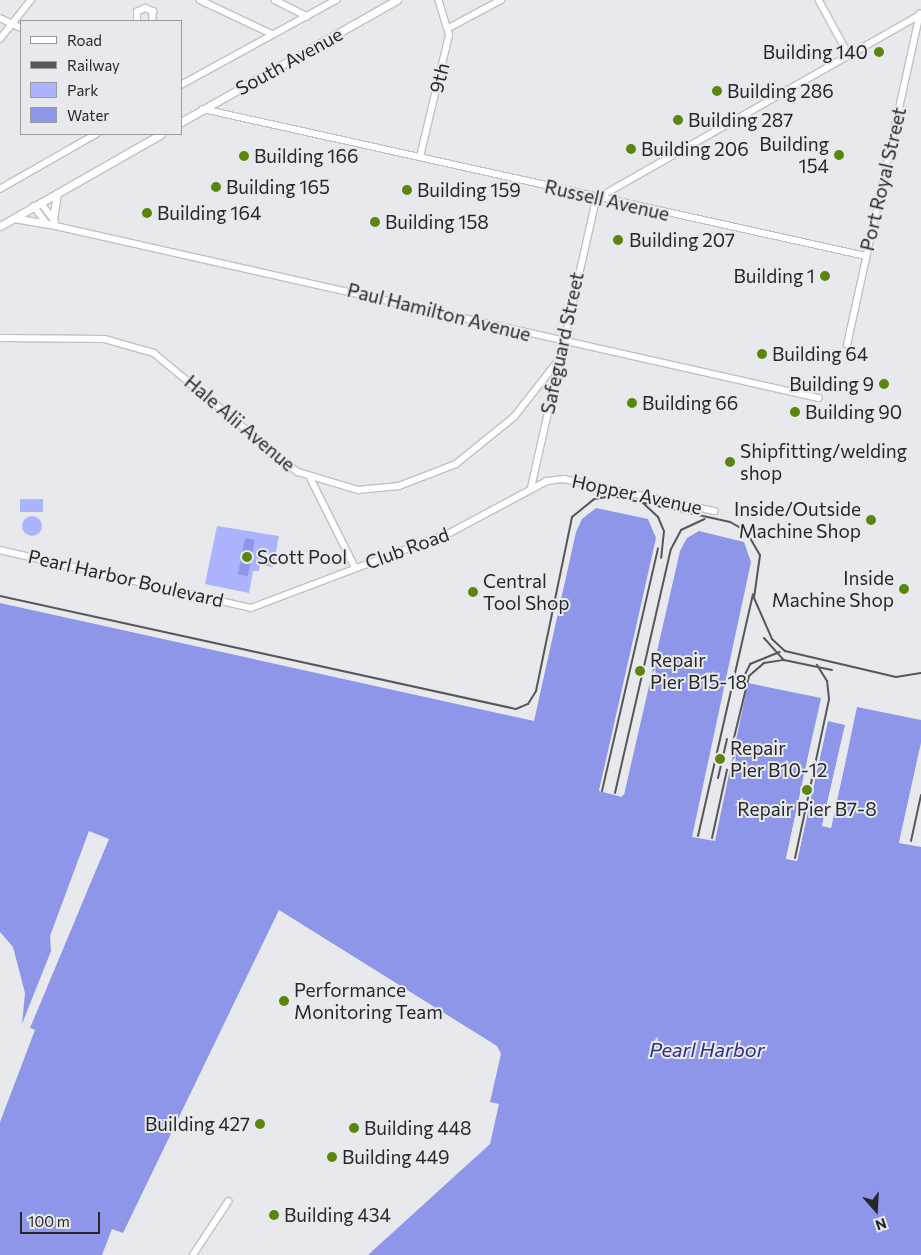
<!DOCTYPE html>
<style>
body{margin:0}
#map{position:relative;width:921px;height:1255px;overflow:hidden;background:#e8e9ed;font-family:Commissioner,sans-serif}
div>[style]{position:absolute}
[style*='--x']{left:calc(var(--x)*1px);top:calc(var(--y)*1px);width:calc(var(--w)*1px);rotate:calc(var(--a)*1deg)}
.green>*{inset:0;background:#acb4fd;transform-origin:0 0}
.round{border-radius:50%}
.water>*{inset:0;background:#8e96ea;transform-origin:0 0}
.pier>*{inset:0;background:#e8e9ed}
.roads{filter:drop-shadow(1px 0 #c0c1c4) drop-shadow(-1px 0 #c0c1c4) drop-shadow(0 1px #c0c1c4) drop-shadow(0 -1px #c0c1c4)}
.minor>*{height:5.5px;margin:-2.75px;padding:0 2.75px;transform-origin:2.75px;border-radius:2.75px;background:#fff}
.tertiary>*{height:7px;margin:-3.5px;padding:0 3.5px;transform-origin:3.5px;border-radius:3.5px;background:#fff}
.rail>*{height:2px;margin:-1px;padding:0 1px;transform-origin:1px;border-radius:1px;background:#565759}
.dots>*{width:14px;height:14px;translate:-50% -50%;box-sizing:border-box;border:2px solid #e8e9ed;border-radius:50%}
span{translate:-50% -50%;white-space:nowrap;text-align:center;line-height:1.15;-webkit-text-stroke:4px #e8e9ed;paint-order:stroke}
.poi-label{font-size:19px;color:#262728}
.right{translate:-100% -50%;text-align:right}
.left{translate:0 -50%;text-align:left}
.street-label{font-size:19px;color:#262728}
.water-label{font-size:20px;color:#312b8b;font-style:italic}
.legend{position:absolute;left:20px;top:20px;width:162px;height:115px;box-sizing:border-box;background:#e8e9ed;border:1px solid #9a9b9e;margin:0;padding:6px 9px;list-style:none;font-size:15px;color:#262728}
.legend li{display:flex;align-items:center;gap:10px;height:25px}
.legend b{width:25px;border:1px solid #9a9b9e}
.north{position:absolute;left:851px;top:1185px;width:50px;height:50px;-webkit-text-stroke:4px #e8e9ed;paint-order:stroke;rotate:161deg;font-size:14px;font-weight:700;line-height:20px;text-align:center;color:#262728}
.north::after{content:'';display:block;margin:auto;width:18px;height:22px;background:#262728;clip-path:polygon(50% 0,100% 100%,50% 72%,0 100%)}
.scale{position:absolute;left:20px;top:1212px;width:80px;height:22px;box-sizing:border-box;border:2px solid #262728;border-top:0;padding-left:6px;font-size:15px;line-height:18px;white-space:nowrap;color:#262728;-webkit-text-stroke:4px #e8e9ed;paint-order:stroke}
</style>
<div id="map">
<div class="green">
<i style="left:43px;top:499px;width:13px;height:23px;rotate:90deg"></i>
<i class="round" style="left:22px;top:516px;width:20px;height:20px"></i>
<i style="clip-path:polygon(217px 526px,279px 536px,273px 567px,260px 565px,259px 571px,253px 571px,249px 593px,205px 584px)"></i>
</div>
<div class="water">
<i style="clip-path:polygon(596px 508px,648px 519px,656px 538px,599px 791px,624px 795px,680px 551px,687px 538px,699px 531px,744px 542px,751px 562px,692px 837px,715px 841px,748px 683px,821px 698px,786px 858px,797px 861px,828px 721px,845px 725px,822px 826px,831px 828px,857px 707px,921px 720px,921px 743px,899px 843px,921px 845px,921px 1255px,368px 1255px,490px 1144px,499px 1104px,490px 1102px,501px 1054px,497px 1046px,279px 910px,123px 1233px,112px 1229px,102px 1255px,0 1255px,0 1122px,35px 1030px,22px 1024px,25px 993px,13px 947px,0 932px,0 603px,534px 721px,576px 532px,582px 519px)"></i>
<i style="left:245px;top:538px;width:10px;height:37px;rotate:11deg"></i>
</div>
<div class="pier">
<i style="clip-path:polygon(656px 546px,602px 790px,622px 794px,680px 551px,622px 797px,599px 791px)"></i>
<i style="clip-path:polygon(816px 719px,789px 857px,795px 858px,828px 721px,797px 861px,786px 859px)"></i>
<i style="clip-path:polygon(845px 725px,825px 824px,829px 825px,853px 727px,831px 828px,822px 826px)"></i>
<i style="clip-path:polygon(921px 743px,902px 841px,921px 843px,921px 847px,899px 843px)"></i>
<i style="clip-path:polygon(89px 831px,109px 839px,30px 1028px,22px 1024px,51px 951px,50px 936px)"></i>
</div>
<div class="roads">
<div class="minor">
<i style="--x:200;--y:0;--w:80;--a:25.3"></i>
<i style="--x:275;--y:0;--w:36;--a:27"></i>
<i style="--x:819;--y:0;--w:63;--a:61.4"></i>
<i style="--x:0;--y:18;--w:23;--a:25"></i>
<i style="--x:137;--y:21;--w:9;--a:-90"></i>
<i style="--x:137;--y:12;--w:9;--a:-27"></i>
<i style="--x:145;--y:8;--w:9;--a:21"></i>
<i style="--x:153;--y:11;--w:10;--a:90"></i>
<i style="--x:449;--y:28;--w:59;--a:-28.3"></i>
<i style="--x:0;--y:39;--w:50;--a:-51.5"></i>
<i style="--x:181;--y:85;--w:177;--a:-28.7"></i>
<i style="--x:203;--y:109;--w:679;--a:12.5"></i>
<i style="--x:420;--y:157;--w:125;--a:-76.6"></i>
<i style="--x:449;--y:35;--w:37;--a:-107"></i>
<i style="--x:0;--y:189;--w:111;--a:-29.8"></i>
<i style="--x:596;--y:199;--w:374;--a:-29.6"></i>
<i style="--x:41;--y:203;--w:23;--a:52"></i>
<i style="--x:34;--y:206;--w:22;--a:54"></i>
<i style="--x:47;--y:224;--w:791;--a:12.7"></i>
<i style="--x:0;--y:338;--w:105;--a:0.5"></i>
<i style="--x:105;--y:339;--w:51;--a:15.9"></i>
<i style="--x:154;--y:353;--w:187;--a:39.6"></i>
<i style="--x:298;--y:472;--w:63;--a:16.7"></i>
<i style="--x:358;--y:490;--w:41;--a:-5.6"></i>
<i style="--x:399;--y:486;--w:61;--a:-21.1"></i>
<i style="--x:456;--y:464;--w:75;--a:-39"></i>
<i style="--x:514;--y:417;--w:71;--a:-51.8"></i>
<i style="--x:847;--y:345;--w:339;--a:-77.6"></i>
<i style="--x:311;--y:479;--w:98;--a:63.4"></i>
<i style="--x:531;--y:488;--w:296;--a:-77.3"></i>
<i style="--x:0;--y:550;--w:258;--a:13"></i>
<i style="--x:251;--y:608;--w:213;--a:-20.7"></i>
<i style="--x:450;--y:533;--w:110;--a:-28.2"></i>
<i style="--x:547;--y:481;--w:17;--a:-7"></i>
<i style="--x:564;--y:479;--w:154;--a:12"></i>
<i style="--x:193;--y:1255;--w:64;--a:-56.6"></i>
</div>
<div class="tertiary">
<i style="--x:181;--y:122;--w:248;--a:-29.5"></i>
<i style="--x:14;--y:218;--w:34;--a:10"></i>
<i style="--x:53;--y:219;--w:25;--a:-81"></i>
<i style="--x:0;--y:226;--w:185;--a:-29.7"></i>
</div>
</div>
<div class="rail">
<i style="--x:643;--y:503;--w:21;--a:43"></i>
<i style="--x:658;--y:517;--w:15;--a:67"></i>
<i style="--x:664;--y:531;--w:27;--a:96"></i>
<i style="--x:0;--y:596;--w:528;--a:12.35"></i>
<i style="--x:516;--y:709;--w:13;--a:-23"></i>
<i style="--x:528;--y:704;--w:15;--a:-58"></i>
<i style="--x:536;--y:691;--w:178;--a:-78.3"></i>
<i style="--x:572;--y:517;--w:28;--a:-39"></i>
<i style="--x:594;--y:499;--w:18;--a:-9"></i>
<i style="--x:612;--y:496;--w:121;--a:12.4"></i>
<i style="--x:730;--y:522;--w:18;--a:29"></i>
<i style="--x:746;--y:531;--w:28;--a:60"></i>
<i style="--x:760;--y:555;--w:43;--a:97.9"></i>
<i style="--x:754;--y:598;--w:45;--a:66.3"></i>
<i style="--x:772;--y:639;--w:18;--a:43"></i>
<i style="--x:785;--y:651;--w:114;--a:13.2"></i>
<i style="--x:896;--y:677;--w:25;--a:-9"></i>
<i style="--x:764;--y:638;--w:30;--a:48"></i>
<i style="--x:784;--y:660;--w:49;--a:11.8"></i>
<i style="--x:738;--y:688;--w:27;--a:-63"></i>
<i style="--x:750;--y:664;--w:32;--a:-22"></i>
<i style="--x:731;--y:750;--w:76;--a:-76.3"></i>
<i style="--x:749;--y:676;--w:20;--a:-41"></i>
<i style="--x:764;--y:663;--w:20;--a:-9"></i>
<i style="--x:718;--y:778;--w:40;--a:-77"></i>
<i style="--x:602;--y:791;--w:249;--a:-77"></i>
<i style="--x:615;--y:793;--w:250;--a:-77.1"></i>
<i style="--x:671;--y:549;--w:21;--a:-62"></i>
<i style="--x:681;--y:530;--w:26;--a:-25"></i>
<i style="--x:698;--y:836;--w:248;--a:-77.2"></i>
<i style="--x:712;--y:838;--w:70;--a:-77.6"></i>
<i style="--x:911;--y:841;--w:47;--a:-77.7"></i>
<i style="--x:795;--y:858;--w:163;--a:-77.9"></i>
<i style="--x:829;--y:699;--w:18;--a:-96"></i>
<i style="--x:827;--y:681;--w:19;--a:-122"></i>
</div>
<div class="dots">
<i style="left:879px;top:52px;background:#5c850e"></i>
<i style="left:717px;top:91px;background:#5c850e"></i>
<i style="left:678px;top:120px;background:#5c850e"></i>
<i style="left:631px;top:149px;background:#5c850e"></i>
<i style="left:839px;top:155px;background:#5c850e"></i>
<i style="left:244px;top:156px;background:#5c850e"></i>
<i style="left:216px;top:187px;background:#5c850e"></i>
<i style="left:407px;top:190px;background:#5c850e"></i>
<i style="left:147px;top:213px;background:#5c850e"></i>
<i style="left:375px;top:222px;background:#5c850e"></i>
<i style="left:618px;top:240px;background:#5c850e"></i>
<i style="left:825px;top:276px;background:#5c850e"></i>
<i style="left:762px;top:354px;background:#5c850e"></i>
<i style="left:884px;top:384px;background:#5c850e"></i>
<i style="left:632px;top:403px;background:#5c850e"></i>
<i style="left:795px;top:412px;background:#5c850e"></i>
<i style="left:730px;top:462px;background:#5c850e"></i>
<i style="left:871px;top:520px;background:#5c850e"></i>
<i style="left:247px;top:557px;background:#5c850e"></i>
<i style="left:904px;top:589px;background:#5c850e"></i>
<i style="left:473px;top:592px;background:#5c850e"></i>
<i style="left:640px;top:671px;background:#5c850e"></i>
<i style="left:720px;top:759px;background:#5c850e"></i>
<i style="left:807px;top:790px;background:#5c850e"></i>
<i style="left:284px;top:1001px;background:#5c850e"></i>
<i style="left:260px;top:1124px;background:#5c850e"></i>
<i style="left:354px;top:1128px;background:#5c850e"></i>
<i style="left:332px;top:1157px;background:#5c850e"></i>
<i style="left:274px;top:1215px;background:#5c850e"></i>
</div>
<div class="poi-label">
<span class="right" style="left:868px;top:52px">Building 140</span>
<span class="left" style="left:727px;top:91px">Building 286</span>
<span class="left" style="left:688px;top:120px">Building 287</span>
<span class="right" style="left:829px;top:155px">Building<br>154</span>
<span class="left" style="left:641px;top:149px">Building 206</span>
<span class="left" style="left:254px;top:156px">Building 166</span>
<span class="left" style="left:226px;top:187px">Building 165</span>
<span class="left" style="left:417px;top:190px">Building 159</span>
<span class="left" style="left:157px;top:213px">Building 164</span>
<span class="left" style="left:385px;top:222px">Building 158</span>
<span class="left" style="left:629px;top:240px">Building 207</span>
<span class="right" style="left:815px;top:276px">Building 1</span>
<span class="left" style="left:772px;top:354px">Building 64</span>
<span class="right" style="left:874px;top:384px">Building 9</span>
<span class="left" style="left:642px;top:403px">Building 66</span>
<span class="left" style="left:805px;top:412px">Building 90</span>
<span class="left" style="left:740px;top:462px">Shipfitting/welding<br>shop</span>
<span class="right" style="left:861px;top:520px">Inside/Outside<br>Machine Shop</span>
<span class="left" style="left:257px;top:557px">Scott Pool</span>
<span class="right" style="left:894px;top:589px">Inside<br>Machine Shop</span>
<span class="left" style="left:483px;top:592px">Central<br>Tool Shop</span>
<span class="left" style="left:650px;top:671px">Repair<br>Pier B15-18</span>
<span class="left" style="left:730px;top:759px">Repair<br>Pier B10-12</span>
<span style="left:807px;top:809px">Repair Pier B7-8</span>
<span class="left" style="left:294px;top:1001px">Performance<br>Monitoring Team</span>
<span class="right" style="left:250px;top:1124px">Building 427</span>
<span class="left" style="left:364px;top:1128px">Building 448</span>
<span class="left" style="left:342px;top:1157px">Building 449</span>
<span class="left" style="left:284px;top:1215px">Building 434</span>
</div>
<div class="street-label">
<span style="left:289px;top:61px;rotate:-29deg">South Avenue</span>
<span style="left:439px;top:78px;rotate:-76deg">9th</span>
<span style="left:883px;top:179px;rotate:-77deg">Port Royal Street</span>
<span style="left:607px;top:200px;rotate:13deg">Russell Avenue</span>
<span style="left:439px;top:312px;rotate:14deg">Paul Hamilton Avenue</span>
<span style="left:562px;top:343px;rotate:-78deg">Safeguard Street</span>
<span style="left:240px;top:423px;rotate:40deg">Hale Alii Avenue</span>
<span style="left:637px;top:494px;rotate:12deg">Hopper Avenue</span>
<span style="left:407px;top:548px;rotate:-20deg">Club Road</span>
<span style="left:126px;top:578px;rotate:13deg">Pearl Harbor Boulevard</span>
</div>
<div class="water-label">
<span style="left:707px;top:1049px">Pearl Harbor</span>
</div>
<ul class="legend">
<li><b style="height:6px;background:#fff"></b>Road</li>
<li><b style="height:6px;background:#565759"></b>Railway</li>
<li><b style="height:14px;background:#acb4fd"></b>Park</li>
<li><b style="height:14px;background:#8e96ea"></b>Water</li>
</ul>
<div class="north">N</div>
<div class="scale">100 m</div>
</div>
